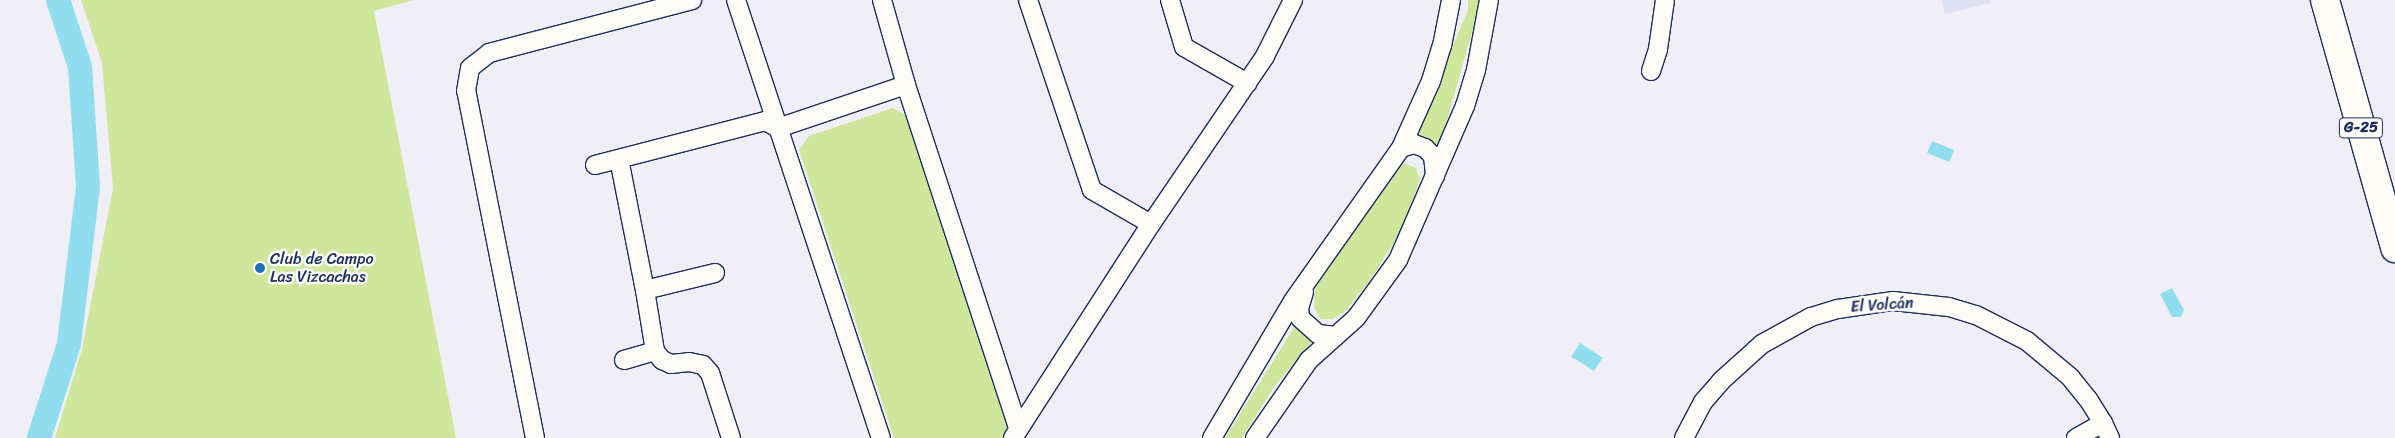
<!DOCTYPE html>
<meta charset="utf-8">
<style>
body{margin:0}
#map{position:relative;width:2395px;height:438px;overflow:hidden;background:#efeff5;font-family:Sriracha,sans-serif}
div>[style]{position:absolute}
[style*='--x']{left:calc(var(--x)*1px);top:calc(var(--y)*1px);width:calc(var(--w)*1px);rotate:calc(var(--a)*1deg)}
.built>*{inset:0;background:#dee0f3}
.green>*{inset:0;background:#cee79c}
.water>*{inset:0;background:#90ddf0;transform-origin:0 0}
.canal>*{height:24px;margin:-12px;padding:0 12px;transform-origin:12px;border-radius:12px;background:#90ddf0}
.roads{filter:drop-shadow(1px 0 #1b2f5e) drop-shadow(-1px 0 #1b2f5e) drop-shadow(0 1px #1b2f5e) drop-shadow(0 -1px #1b2f5e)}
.street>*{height:18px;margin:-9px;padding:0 9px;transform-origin:9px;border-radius:9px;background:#fdfcf7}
.primary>*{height:28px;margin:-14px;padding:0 14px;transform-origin:14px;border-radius:14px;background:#fdfcf7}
.dots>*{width:14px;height:14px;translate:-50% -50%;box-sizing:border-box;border:2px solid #fdfcf7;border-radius:50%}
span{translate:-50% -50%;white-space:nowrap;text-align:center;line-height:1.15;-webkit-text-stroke:5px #fdfcf7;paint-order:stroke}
.shield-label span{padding:1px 4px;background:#fdfcf7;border:1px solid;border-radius:4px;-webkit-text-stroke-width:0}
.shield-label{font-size:15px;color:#1b2f5e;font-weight:700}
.poi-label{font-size:16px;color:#1b2f5e}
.left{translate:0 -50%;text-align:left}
.street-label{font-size:16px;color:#1b2f5e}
</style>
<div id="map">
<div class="built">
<i style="clip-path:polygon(1941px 0,1990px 0,1991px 3px,1945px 14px)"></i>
</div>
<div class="green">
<i style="clip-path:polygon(81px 0,413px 0,374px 11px,456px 438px,55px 438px,82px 349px,113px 188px,102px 63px)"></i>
<i style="clip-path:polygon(1468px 0,1479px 0,1478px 11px,1436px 159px,1410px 148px,1468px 10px)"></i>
<i style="clip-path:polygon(893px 108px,911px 118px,1010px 428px,1007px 438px,894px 438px,799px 150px,809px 136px)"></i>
<i style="clip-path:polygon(1403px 163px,1416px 168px,1420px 179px,1403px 229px,1370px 280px,1345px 312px,1333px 319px,1320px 319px,1314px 307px,1315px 286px,1392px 167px)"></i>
<i style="clip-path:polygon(1300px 318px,1318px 334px,1274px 387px,1242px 438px,1225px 438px)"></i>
</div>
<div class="water">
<i style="left:1932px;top:141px;width:24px;height:13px;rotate:22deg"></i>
<i style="clip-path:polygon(2172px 288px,2184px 310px,2181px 317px,2172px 317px,2160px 294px)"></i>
<i style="left:1580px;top:343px;width:27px;height:16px;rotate:33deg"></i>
</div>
<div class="canal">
<i style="--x:39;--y:438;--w:99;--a:-72.3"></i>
<i style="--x:69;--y:344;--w:158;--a:-83.1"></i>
<i style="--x:88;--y:187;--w:120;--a:-93.8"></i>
<i style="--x:80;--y:67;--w:71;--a:-108.2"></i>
</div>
<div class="roads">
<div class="street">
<i style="--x:736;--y:0;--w:461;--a:71.7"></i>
<i style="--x:882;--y:0;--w:88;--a:74.2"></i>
<i style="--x:906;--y:85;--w:360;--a:71.9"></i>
<i style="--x:1028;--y:0;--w:200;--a:71.4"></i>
<i style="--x:1092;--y:190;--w:68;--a:30"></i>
<i style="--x:1170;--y:0;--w:49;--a:73.4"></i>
<i style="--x:1184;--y:47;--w:73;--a:29.7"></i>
<i style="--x:1651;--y:71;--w:23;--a:-72"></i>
<i style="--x:1658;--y:49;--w:49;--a:-81.9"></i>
<i style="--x:1401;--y:148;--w:14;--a:-17"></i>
<i style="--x:1414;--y:144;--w:12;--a:20"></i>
<i style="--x:1425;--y:148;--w:11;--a:45"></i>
<i style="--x:1433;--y:156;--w:20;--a:84"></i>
<i style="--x:619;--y:159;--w:134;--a:78.8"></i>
<i style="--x:645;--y:290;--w:62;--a:80.7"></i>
<i style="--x:655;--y:351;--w:11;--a:52"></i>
<i style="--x:662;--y:360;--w:10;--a:24"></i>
<i style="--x:671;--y:364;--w:18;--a:-6"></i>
<i style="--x:689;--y:362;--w:14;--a:12"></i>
<i style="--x:703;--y:365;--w:11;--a:49"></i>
<i style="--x:710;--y:373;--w:68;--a:72.1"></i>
<i style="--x:595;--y:165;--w:176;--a:-14.5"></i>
<i style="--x:765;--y:121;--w:15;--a:28"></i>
<i style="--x:778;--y:128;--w:135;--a:-18.6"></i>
<i style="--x:645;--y:290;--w:72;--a:-13.7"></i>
<i style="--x:1304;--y:292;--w:17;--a:107"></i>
<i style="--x:1299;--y:308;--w:10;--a:84"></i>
<i style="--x:1300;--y:318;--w:24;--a:42"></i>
<i style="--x:1318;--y:334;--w:18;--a:6"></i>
<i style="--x:624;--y:360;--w:32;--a:-16"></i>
<i style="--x:535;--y:438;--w:354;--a:-101.2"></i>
<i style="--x:466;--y:91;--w:23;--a:-80"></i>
<i style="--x:470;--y:68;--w:24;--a:-38"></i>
<i style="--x:489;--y:53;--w:210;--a:-14.6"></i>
<i style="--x:1013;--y:438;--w:255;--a:-57.2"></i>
<i style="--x:1151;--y:224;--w:203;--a:-55.8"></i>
<i style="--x:1265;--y:56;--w:63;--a:-63.4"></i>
<i style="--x:1212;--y:438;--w:159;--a:-59.4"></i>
<i style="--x:1293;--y:301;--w:187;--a:-54.8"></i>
<i style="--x:1401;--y:148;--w:73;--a:-65.9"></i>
<i style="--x:1431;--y:81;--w:37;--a:-73"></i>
<i style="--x:1442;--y:46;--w:47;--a:-78.9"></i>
<i style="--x:1255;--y:438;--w:95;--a:-55.3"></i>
<i style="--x:1309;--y:360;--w:63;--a:-41.8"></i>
<i style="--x:1356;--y:318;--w:72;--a:-54.1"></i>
<i style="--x:1398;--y:260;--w:168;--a:-66.5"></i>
<i style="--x:1465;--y:106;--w:38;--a:-73"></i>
<i style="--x:1476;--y:70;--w:71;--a:-79.5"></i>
<i style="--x:1684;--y:438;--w:41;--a:-62.2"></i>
<i style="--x:1703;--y:402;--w:28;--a:-49"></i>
<i style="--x:1721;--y:381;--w:55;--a:-42.1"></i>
<i style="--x:1762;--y:344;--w:56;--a:-28.9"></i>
<i style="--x:1811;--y:317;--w:28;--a:-17"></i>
<i style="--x:1838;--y:309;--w:56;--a:-8.3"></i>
<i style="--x:1893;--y:301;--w:56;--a:6.1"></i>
<i style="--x:1949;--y:307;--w:28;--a:17"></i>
<i style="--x:1976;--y:315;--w:57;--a:27"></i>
<i style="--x:2027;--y:341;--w:56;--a:39.9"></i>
<i style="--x:2070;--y:377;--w:28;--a:51"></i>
<i style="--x:2088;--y:399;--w:28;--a:58"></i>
<i style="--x:2103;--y:423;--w:17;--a:65"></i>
<i style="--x:2076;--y:438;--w:31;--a:-29"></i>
</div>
<div class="primary">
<i style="--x:2325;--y:0;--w:258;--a:74.2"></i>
</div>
</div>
<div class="dots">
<i style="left:260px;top:268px;background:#1f6fb2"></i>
</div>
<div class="shield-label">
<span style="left:2361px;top:128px">G-25</span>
</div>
<div class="poi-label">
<span class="left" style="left:270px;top:268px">Club de Campo<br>Las Vizcachas</span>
</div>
<div class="street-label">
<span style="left:1882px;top:305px;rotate:-4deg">El Volcán</span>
</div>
</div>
